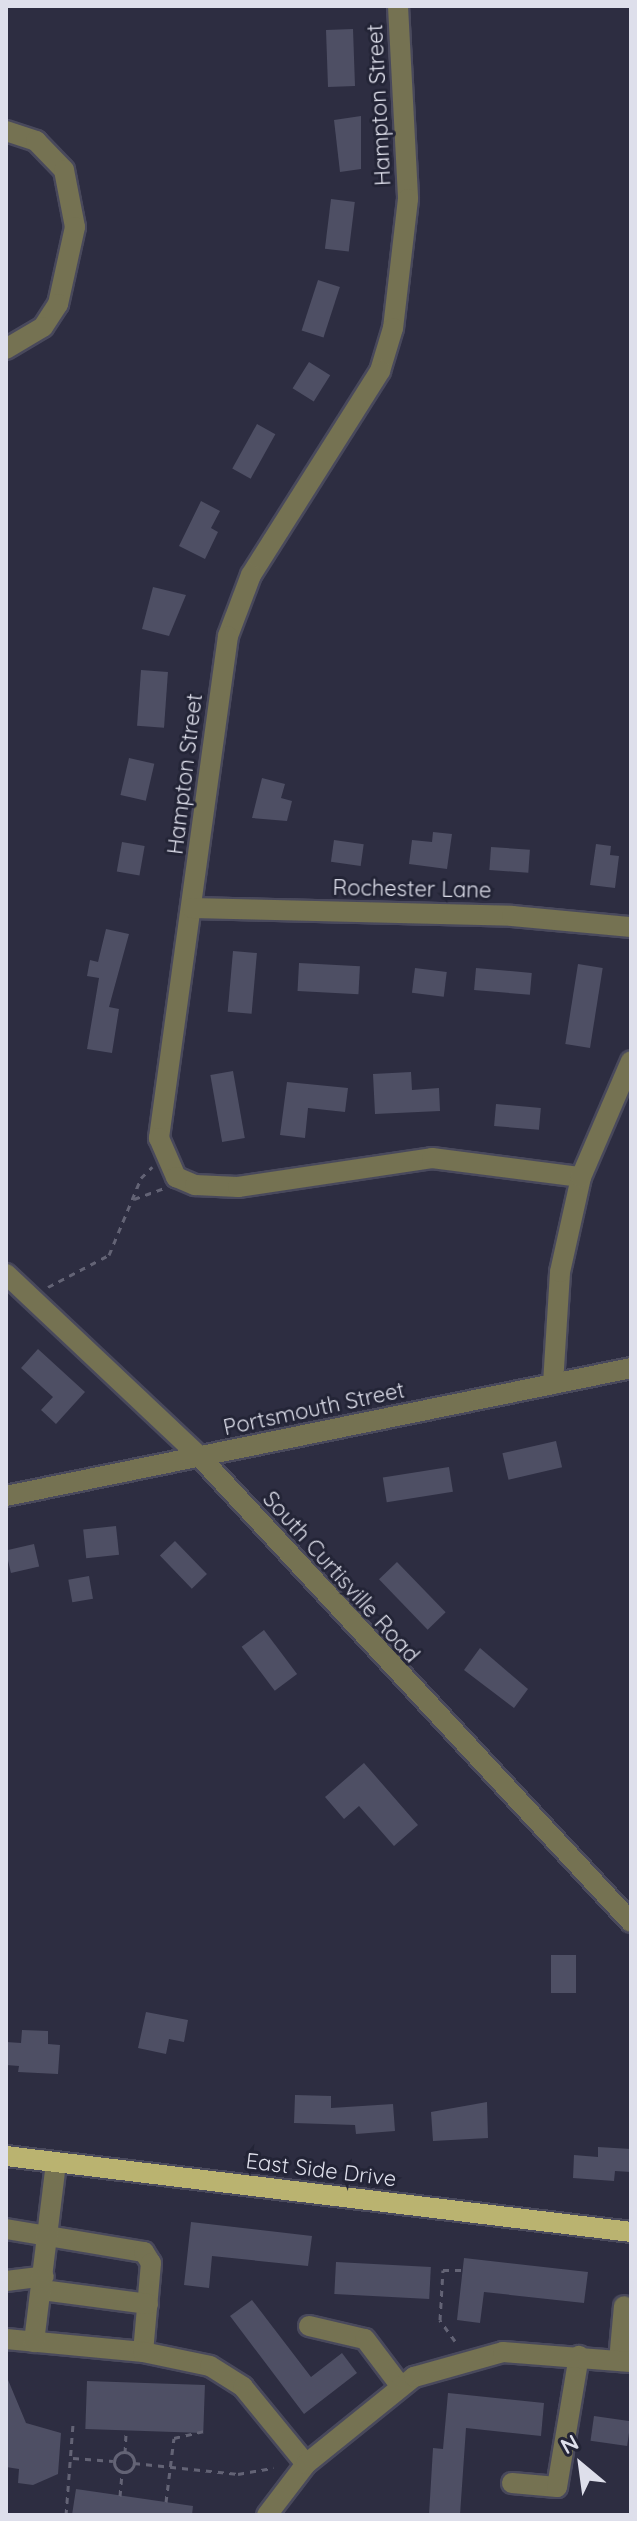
<!DOCTYPE html>
<style>
body{margin:0}
#map{position:relative;width:637px;height:2521px;overflow:hidden;background:#2d2d41;font-family:Quicksand,sans-serif}
div>[style]{position:absolute}
[style*='--x']{left:calc(var(--x)*1px);top:calc(var(--y)*1px);width:calc(var(--w)*1px);rotate:calc(var(--a)*1deg)}
.building>*{inset:0;background:#4e4f64;transform-origin:0 0}
.path>*{height:3px;margin-top:-1.5px;transform-origin:0;background:repeating-linear-gradient(90deg,#636375 0 6px,transparent 0 12px)}
.path>.ring{margin:-1.5px;padding:0;box-sizing:content-box;background:none;border:3px solid #636375;border-radius:50%}
.roads{filter:drop-shadow(2px 0 #49495c) drop-shadow(-2px 0 #49495c) drop-shadow(0 2px #49495c) drop-shadow(0 -2px #49495c)}
.minor>*{height:20px;margin:-10px;padding:0 10px;transform-origin:10px;border-radius:10px;background:#757252}
.major>*{height:20px;margin:-10px;padding:0 10px;transform-origin:10px;border-radius:10px;background:#bab370}
span{translate:-50% -50%;white-space:nowrap;text-align:center;line-height:1.15;-webkit-text-stroke:6px #232436;paint-order:stroke}
.street-label{font-size:22px;color:#dedfeb}
.frame{position:absolute;inset:0;border:8px solid #dedfeb;pointer-events:none}
.north{position:absolute;left:541px;top:2425px;width:80px;height:80px;-webkit-text-stroke:6px #232436;paint-order:stroke;rotate:331deg;font-size:22px;font-weight:700;line-height:32px;text-align:center;color:#dedfeb}
.north::after{content:'';display:block;margin:auto;width:28px;height:36px;background:#dedfeb;clip-path:polygon(50% 0,100% 100%,50% 72%,0 100%)}
</style>
<div id="map">
<div class="building">
<i style="left:353px;top:29px;width:57px;height:27px;rotate:88deg"></i>
<i style="clip-path:polygon(361px 116px,361px 169px,340px 172px,334px 120px)"></i>
<i style="left:331px;top:199px;width:24px;height:50px;rotate:7deg"></i>
<i style="left:318px;top:280px;width:23px;height:53px;rotate:18deg"></i>
<i style="left:309px;top:362px;width:25px;height:31px;rotate:32deg"></i>
<i style="left:257px;top:424px;width:21px;height:51px;rotate:29deg"></i>
<i style="clip-path:polygon(201px 501px,220px 511px,211px 528px,218px 532px,205px 559px,179px 546px)"></i>
<i style="clip-path:polygon(153px 587px,186px 595px,169px 636px,142px 629px)"></i>
<i style="left:141px;top:670px;width:27px;height:56px;rotate:4deg"></i>
<i style="left:129px;top:758px;width:26px;height:38px;rotate:13deg"></i>
<i style="clip-path:polygon(262px 778px,285px 784px,281px 798px,292px 801px,287px 821px,252px 818px)"></i>
<i style="clip-path:polygon(433px 832px,452px 834px,447px 869px,409px 864px,412px 840px,432px 842px)"></i>
<i style="left:334px;top:840px;width:30px;height:22px;rotate:8deg"></i>
<i style="left:122px;top:842px;width:23px;height:30px;rotate:10deg"></i>
<i style="clip-path:polygon(596px 844px,611px 846px,610px 855px,619px 856px,615px 888px,590px 885px)"></i>
<i style="left:491px;top:847px;width:39px;height:23px;rotate:4deg"></i>
<i style="clip-path:polygon(106px 929px,129px 934px,109px 1007px,119px 1009px,112px 1053px,87px 1049px,99px 978px,87px 976px,90px 960px,98px 962px)"></i>
<i style="left:233px;top:951px;width:24px;height:61px;rotate:5deg"></i>
<i style="left:299px;top:963px;width:61px;height:28px;rotate:3deg"></i>
<i style="left:578px;top:964px;width:25px;height:81px;rotate:9deg"></i>
<i style="left:415px;top:968px;width:32px;height:25px;rotate:7deg"></i>
<i style="left:476px;top:968px;width:56px;height:22px;rotate:5deg"></i>
<i style="left:233px;top:1071px;width:68px;height:23px;rotate:80deg"></i>
<i style="clip-path:polygon(411px 1072px,412px 1090px,439px 1088px,440px 1111px,375px 1114px,373px 1074px)"></i>
<i style="clip-path:polygon(287px 1082px,348px 1088px,345px 1112px,308px 1108px,305px 1138px,280px 1135px)"></i>
<i style="left:496px;top:1104px;width:45px;height:22px;rotate:5deg"></i>
<i style="clip-path:polygon(38px 1349px,85px 1392px,56px 1424px,41px 1410px,53px 1397px,21px 1368px)"></i>
<i style="left:556px;top:1441px;width:27px;height:55px;rotate:77deg"></i>
<i style="left:449px;top:1467px;width:25px;height:67px;rotate:81deg"></i>
<i style="left:116px;top:1526px;width:29px;height:33px;rotate:84deg"></i>
<i style="left:175px;top:1541px;width:46px;height:21px;rotate:46deg"></i>
<i style="left:34px;top:1544px;width:23px;height:29px;rotate:77deg"></i>
<i style="left:397px;top:1562px;width:70px;height:25px;rotate:46deg"></i>
<i style="left:89px;top:1576px;width:23px;height:21px;rotate:80deg"></i>
<i style="left:264px;top:1630px;width:55px;height:28px;rotate:53deg"></i>
<i style="clip-path:polygon(480px 1648px,528px 1689px,514px 1708px,464px 1670px)"></i>
<i style="clip-path:polygon(364px 1763px,418px 1825px,394px 1846px,359px 1806px,344px 1819px,325px 1797px)"></i>
<i style="left:551px;top:1955px;width:25px;height:38px"></i>
<i style="clip-path:polygon(146px 2012px,188px 2020px,184px 2042px,169px 2039px,166px 2054px,138px 2048px)"></i>
<i style="clip-path:polygon(22px 2030px,48px 2031px,48px 2044px,60px 2045px,58px 2074px,18px 2072px,19px 2066px,6px 2065px,6px 2042px,21px 2043px)"></i>
<i style="clip-path:polygon(295px 2095px,331px 2096px,331px 2108px,393px 2104px,395px 2131px,356px 2134px,355px 2125px,294px 2123px)"></i>
<i style="clip-path:polygon(487px 2102px,488px 2138px,433px 2141px,431px 2112px)"></i>
<i style="clip-path:polygon(598px 2147px,631px 2149px,631px 2172px,615px 2171px,614px 2181px,573px 2178px,574px 2155px,598px 2157px)"></i>
<i style="clip-path:polygon(191px 2222px,312px 2236px,308px 2266px,212px 2256px,209px 2288px,184px 2285px)"></i>
<i style="clip-path:polygon(464px 2258px,588px 2272px,584px 2303px,484px 2292px,480px 2323px,457px 2320px)"></i>
<i style="left:336px;top:2262px;width:95px;height:32px;rotate:3deg"></i>
<i style="clip-path:polygon(252px 2300px,311px 2377px,342px 2353px,357px 2373px,304px 2414px,230px 2316px)"></i>
<i style="clip-path:polygon(6px 2375px,26px 2423px,61px 2433px,58px 2474px,33px 2485px,18px 2483px,19px 2469px,6px 2467px)"></i>
<i style="left:87px;top:2381px;width:118px;height:48px;rotate:2deg"></i>
<i style="clip-path:polygon(448px 2393px,544px 2403px,541px 2436px,466px 2428px,460px 2515px,429px 2515px,433px 2448px,443px 2449px)"></i>
<i style="left:594px;top:2416px;width:37px;height:25px;rotate:8deg"></i>
<i style="clip-path:polygon(76px 2489px,193px 2506px,192px 2515px,72px 2515px)"></i>
</div>
<div class="path">
<i style="--x:134;--y:1199;--w:32;--a:-20"></i>
<i style="--x:48;--y:1287;--w:69;--a:-27.7"></i>
<i style="--x:109;--y:1255;--w:83;--a:-67.4"></i>
<i style="--x:141;--y:1178;--w:16;--a:-45"></i>
<i style="--x:455;--y:2341;--w:26;--a:-126"></i>
<i style="--x:440;--y:2320;--w:50;--a:-86.6"></i>
<i style="--x:443;--y:2270;--w:20;--a:0"></i>
<i class="ring" style="left:114px;top:2452px;width:17px;height:17px"></i>
<i style="--x:125;--y:2453;--w:22;--a:-87"></i>
<i style="--x:73;--y:2458;--w:40;--a:4.3"></i>
<i style="--x:134;--y:2463;--w:105;--a:6"></i>
<i style="--x:238;--y:2474;--w:36;--a:-10"></i>
<i style="--x:120;--y:2496;--w:24;--a:-85"></i>
<i style="--x:166;--y:2502;--w:64;--a:-82.9"></i>
<i style="--x:174;--y:2438;--w:35;--a:-13"></i>
<i style="--x:66;--y:2515;--w:90;--a:-85.6"></i>
</div>
<div class="roads">
<div class="minor">
<i style="--x:398;--y:6;--w:193;--a:87"></i>
<i style="--x:408;--y:199;--w:130;--a:96.6"></i>
<i style="--x:393;--y:328;--w:45;--a:106.8"></i>
<i style="--x:380;--y:371;--w:241;--a:122.3"></i>
<i style="--x:251;--y:575;--w:65;--a:110.7"></i>
<i style="--x:228;--y:636;--w:507;--a:97.83"></i>
<i style="--x:159;--y:1138;--w:43;--a:66.4"></i>
<i style="--x:176;--y:1177;--w:21;--a:23"></i>
<i style="--x:195;--y:1185;--w:43;--a:2.7"></i>
<i style="--x:238;--y:1187;--w:196;--a:-8.5"></i>
<i style="--x:432;--y:1158;--w:150;--a:7.3"></i>
<i style="--x:6;--y:131;--w:32;--a:18"></i>
<i style="--x:36;--y:141;--w:40;--a:46"></i>
<i style="--x:64;--y:170;--w:58;--a:79.1"></i>
<i style="--x:75;--y:227;--w:79;--a:102.4"></i>
<i style="--x:58;--y:304;--w:27;--a:123"></i>
<i style="--x:43;--y:327;--w:43;--a:149.3"></i>
<i style="--x:192;--y:908;--w:320;--a:1.4"></i>
<i style="--x:512;--y:916;--w:120;--a:5.3"></i>
<i style="--x:6;--y:1274;--w:267;--a:43.3"></i>
<i style="--x:200;--y:1457;--w:634;--a:47.17"></i>
<i style="--x:553;--y:1384;--w:112;--a:-86.4"></i>
<i style="--x:560;--y:1272;--w:97;--a:-77.5"></i>
<i style="--x:581;--y:1177;--w:126;--a:-66.7"></i>
<i style="--x:6;--y:1496;--w:638;--a:-11.57"></i>
<i style="--x:6;--y:2229;--w:140;--a:9.5"></i>
<i style="--x:144;--y:2252;--w:13;--a:58"></i>
<i style="--x:151;--y:2263;--w:89;--a:95.1"></i>
<i style="--x:6;--y:2281;--w:38;--a:-7"></i>
<i style="--x:42;--y:2290;--w:107;--a:7.5"></i>
<i style="--x:309;--y:2326;--w:57;--a:13.1"></i>
<i style="--x:365;--y:2339;--w:56;--a:52.9"></i>
<i style="--x:6;--y:2339;--w:138;--a:5.4"></i>
<i style="--x:143;--y:2352;--w:68;--a:11.8"></i>
<i style="--x:210;--y:2366;--w:39;--a:32"></i>
<i style="--x:243;--y:2387;--w:99;--a:50.7"></i>
<i style="--x:34;--y:2342;--w:181;--a:-83"></i>
<i style="--x:619;--y:2361;--w:55;--a:-84.8"></i>
<i style="--x:512;--y:2483;--w:45;--a:5.1"></i>
<i style="--x:557;--y:2487;--w:133;--a:-80.5"></i>
<i style="--x:267;--y:2515;--w:64;--a:-52.6"></i>
<i style="--x:306;--y:2464;--w:139;--a:-38.9"></i>
<i style="--x:414;--y:2377;--w:92;--a:-15.7"></i>
<i style="--x:503;--y:2352;--w:128;--a:4.5"></i>
</div>
<div class="major">
<i style="--x:6;--y:2156;--w:630;--a:6.93"></i>
</div>
</div>
<div class="street-label">
<span style="left:379px;top:105px;rotate:-93deg">Hampton Street</span>
<span style="left:185px;top:774px;rotate:-83deg">Hampton Street</span>
<span style="left:412px;top:889px;rotate:1deg">Rochester Lane</span>
<span style="left:314px;top:1409px;rotate:-12deg">Portsmouth Street</span>
<span style="left:341px;top:1577px;rotate:48deg">South Curtisville Road</span>
<span style="left:321px;top:2170px;rotate:7deg">East Side Drive</span>
</div>
<div class="frame"></div>
<div class="north">N</div>
</div>
